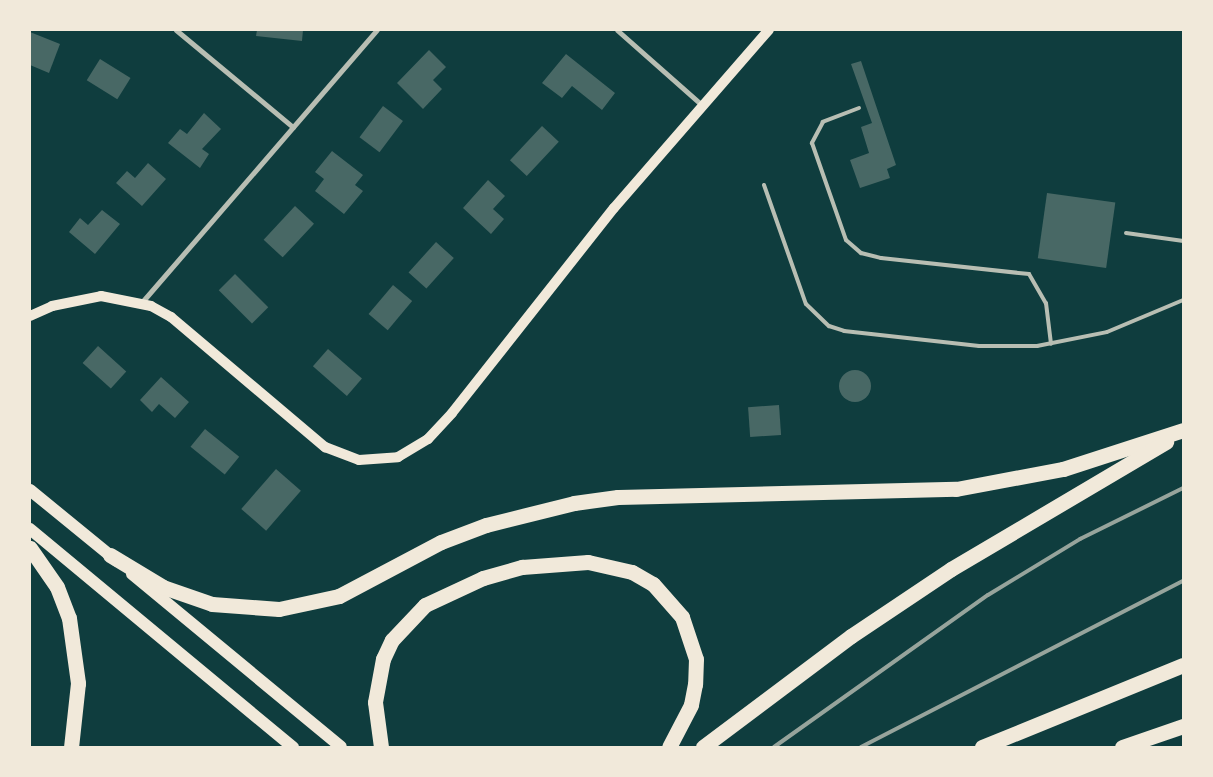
<!DOCTYPE html>
<style>
body{margin:0}
#map{position:relative;width:1213px;height:777px;overflow:hidden;background:#0f3d3e;font-family:"Source Sans 3",sans-serif}
div>[style]{position:absolute}
[style*='--x']{left:calc(var(--x)*1px);top:calc(var(--y)*1px);width:calc(var(--w)*1px);rotate:calc(var(--a)*1deg)}
.building>*{inset:0;background:#486865;transform-origin:0 0}
.round{border-radius:50%}
.service>*{height:4px;margin:-2px;padding:0 2px;transform-origin:2px;border-radius:2px;background:#b8beb3}
.minor>*{height:5px;margin:-2.5px;padding:0 2.5px;transform-origin:2.5px;border-radius:2.5px;background:#b8beb3}
.secondary>*{height:10px;margin:-5px;padding:0 5px;transform-origin:5px;border-radius:5px;background:#f1e9da}
.primary>*{height:12px;margin:-6px;padding:0 6px;transform-origin:6px;border-radius:6px;background:#f1e9da}
.motorway>*{height:15px;margin:-7.5px;padding:0 7.5px;transform-origin:7.5px;border-radius:7.5px;background:#f1e9da}
.rail>*{height:4px;margin:-2px;padding:0 2px;transform-origin:2px;border-radius:2px;background:#97a49c}
span{translate:-50% -50%;white-space:nowrap;text-align:center;line-height:1.15;-webkit-text-stroke:5px #f1e9da;paint-order:stroke}
.frame{position:absolute;inset:0;border:31px solid #f1e9da;pointer-events:none}
</style>
<div id="map">
<div class="building">
<i style="clip-path:polygon(257px 30px,303px 30px,302px 41px,256px 36px)"></i>
<i style="clip-path:polygon(30px 32px,60px 44px,49px 73px,30px 65px)"></i>
<i style="clip-path:polygon(429px 50px,446px 67px,433px 80px,442px 89px,423px 109px,397px 83px)"></i>
<i style="clip-path:polygon(566px 54px,615px 93px,602px 110px,572px 86px,562px 98px,542px 83px)"></i>
<i style="left:100px;top:59px;width:36px;height:25px;rotate:32deg"></i>
<i style="clip-path:polygon(861px 61px,896px 165px,887px 169px,890px 178px,860px 188px,850px 160px,869px 153px,861px 127px,872px 123px,851px 64px)"></i>
<i style="left:383px;top:106px;width:25px;height:39px;rotate:37deg"></i>
<i style="clip-path:polygon(204px 113px,221px 129px,202px 149px,209px 154px,200px 168px,168px 143px,180px 129px,187px 134px)"></i>
<i style="left:542px;top:126px;width:23px;height:47px;rotate:43deg"></i>
<i style="clip-path:polygon(332px 151px,363px 175px,355px 185px,363px 191px,344px 214px,315px 191px,324px 179px,315px 172px)"></i>
<i style="clip-path:polygon(148px 163px,166px 179px,142px 206px,116px 183px,127px 171px,135px 178px)"></i>
<i style="clip-path:polygon(488px 180px,505px 196px,493px 209px,504px 219px,491px 234px,463px 208px)"></i>
<i style="left:1047px;top:193px;width:69px;height:66px;rotate:8deg"></i>
<i style="left:295px;top:206px;width:26px;height:46px;rotate:43deg"></i>
<i style="clip-path:polygon(102px 210px,120px 224px,95px 254px,69px 232px,80px 218px,88px 225px)"></i>
<i style="left:436px;top:242px;width:24px;height:41px;rotate:42deg"></i>
<i style="left:235px;top:274px;width:47px;height:23px;rotate:45deg"></i>
<i style="left:393px;top:285px;width:25px;height:38px;rotate:40deg"></i>
<i style="left:98px;top:346px;width:38px;height:23px;rotate:42deg"></i>
<i style="left:328px;top:349px;width:45px;height:23px;rotate:41deg"></i>
<i class="round" style="left:839px;top:370px;width:32px;height:32px"></i>
<i style="clip-path:polygon(161px 377px,189px 402px,175px 418px,159px 404px,152px 412px,140px 400px)"></i>
<i style="left:779px;top:405px;width:30px;height:31px;rotate:86deg"></i>
<i style="left:205px;top:429px;width:44px;height:23px;rotate:39deg"></i>
<i style="left:276px;top:469px;width:33px;height:53px;rotate:41deg"></i>
</div>
<div class="service">
<i style="--x:859;--y:108;--w:39;--a:159"></i>
<i style="--x:823;--y:122;--w:24;--a:118"></i>
<i style="--x:812;--y:143;--w:103;--a:70.7"></i>
<i style="--x:846;--y:240;--w:20;--a:41"></i>
<i style="--x:861;--y:253;--w:21;--a:14"></i>
<i style="--x:881;--y:258;--w:149;--a:6.2"></i>
<i style="--x:1029;--y:274;--w:34;--a:60"></i>
<i style="--x:1046;--y:303;--w:41;--a:83"></i>
<i style="--x:764;--y:185;--w:126;--a:70.6"></i>
<i style="--x:806;--y:304;--w:32;--a:44"></i>
<i style="--x:829;--y:326;--w:16;--a:18"></i>
<i style="--x:844;--y:331;--w:136;--a:6.3"></i>
<i style="--x:979;--y:346;--w:58;--a:0"></i>
<i style="--x:1037;--y:346;--w:71;--a:-11.3"></i>
<i style="--x:1107;--y:332;--w:82;--a:-22.8"></i>
<i style="--x:1126;--y:233;--w:58;--a:8"></i>
</div>
<div class="minor">
<i style="--x:176;--y:30;--w:152;--a:39.7"></i>
<i style="--x:617;--y:30;--w:115;--a:41.5"></i>
<i style="--x:142;--y:302;--w:359;--a:-49.2"></i>
</div>
<div class="secondary">
<i style="--x:30;--y:316;--w:24;--a:-24"></i>
<i style="--x:52;--y:306;--w:50;--a:-11.5"></i>
<i style="--x:101;--y:296;--w:51;--a:11.3"></i>
<i style="--x:151;--y:306;--w:23;--a:29"></i>
<i style="--x:171;--y:317;--w:202;--a:40.2"></i>
<i style="--x:325;--y:447;--w:36;--a:21"></i>
<i style="--x:359;--y:460;--w:39;--a:-4"></i>
<i style="--x:398;--y:457;--w:35;--a:-31"></i>
<i style="--x:428;--y:439;--w:35;--a:-47"></i>
<i style="--x:452;--y:413;--w:261;--a:-51.7"></i>
<i style="--x:614;--y:208;--w:236;--a:-49"></i>
</div>
<div class="primary">
<i style="--x:30;--y:490;--w:112;--a:39.2"></i>
<i style="--x:30;--y:529;--w:342;--a:39.7"></i>
<i style="--x:132;--y:574;--w:271;--a:39.6"></i>
</div>
<div class="motorway">
<i style="--x:30;--y:548;--w:47;--a:55.3"></i>
<i style="--x:57;--y:587;--w:33;--a:69"></i>
<i style="--x:69;--y:618;--w:66;--a:82.1"></i>
<i style="--x:78;--y:683;--w:64;--a:96.2"></i>
<i style="--x:110;--y:555;--w:62;--a:31.1"></i>
<i style="--x:163;--y:587;--w:52;--a:19.1"></i>
<i style="--x:212;--y:604;--w:67;--a:4.3"></i>
<i style="--x:279;--y:609;--w:61;--a:-12.2"></i>
<i style="--x:339;--y:596;--w:115;--a:-27.9"></i>
<i style="--x:441;--y:542;--w:48;--a:-20.7"></i>
<i style="--x:486;--y:525;--w:91;--a:-14"></i>
<i style="--x:574;--y:503;--w:44;--a:-7.8"></i>
<i style="--x:618;--y:497;--w:338;--a:-1.4"></i>
<i style="--x:956;--y:489;--w:109;--a:-10.6"></i>
<i style="--x:1063;--y:469;--w:126;--a:-18"></i>
<i style="--x:381;--y:747;--w:45;--a:-97.6"></i>
<i style="--x:375;--y:702;--w:44;--a:-79.5"></i>
<i style="--x:383;--y:659;--w:21;--a:-65"></i>
<i style="--x:392;--y:640;--w:48;--a:-46.7"></i>
<i style="--x:425;--y:605;--w:64;--a:-25"></i>
<i style="--x:483;--y:578;--w:41;--a:-15.8"></i>
<i style="--x:522;--y:567;--w:66;--a:-4.3"></i>
<i style="--x:588;--y:562;--w:45;--a:12.8"></i>
<i style="--x:632;--y:572;--w:24;--a:30"></i>
<i style="--x:653;--y:584;--w:44;--a:48.7"></i>
<i style="--x:682;--y:617;--w:44;--a:71.6"></i>
<i style="--x:696;--y:659;--w:25;--a:92"></i>
<i style="--x:695;--y:684;--w:21;--a:101"></i>
<i style="--x:691;--y:705;--w:47;--a:117.6"></i>
<i style="--x:703;--y:747;--w:185;--a:-36.9"></i>
<i style="--x:851;--y:636;--w:120;--a:-33.8"></i>
<i style="--x:951;--y:569;--w:250;--a:-30.6"></i>
<i style="--x:982;--y:747;--w:217;--a:-22.2"></i>
<i style="--x:1122;--y:747;--w:65;--a:-19"></i>
</div>
<div class="rail">
<i style="--x:774;--y:747;--w:262;--a:-35.4"></i>
<i style="--x:988;--y:595;--w:108;--a:-31.3"></i>
<i style="--x:1080;--y:539;--w:115;--a:-26.3"></i>
<i style="--x:861;--y:747;--w:362;--a:-27.3"></i>
</div>
<div class="frame"></div>
</div>
